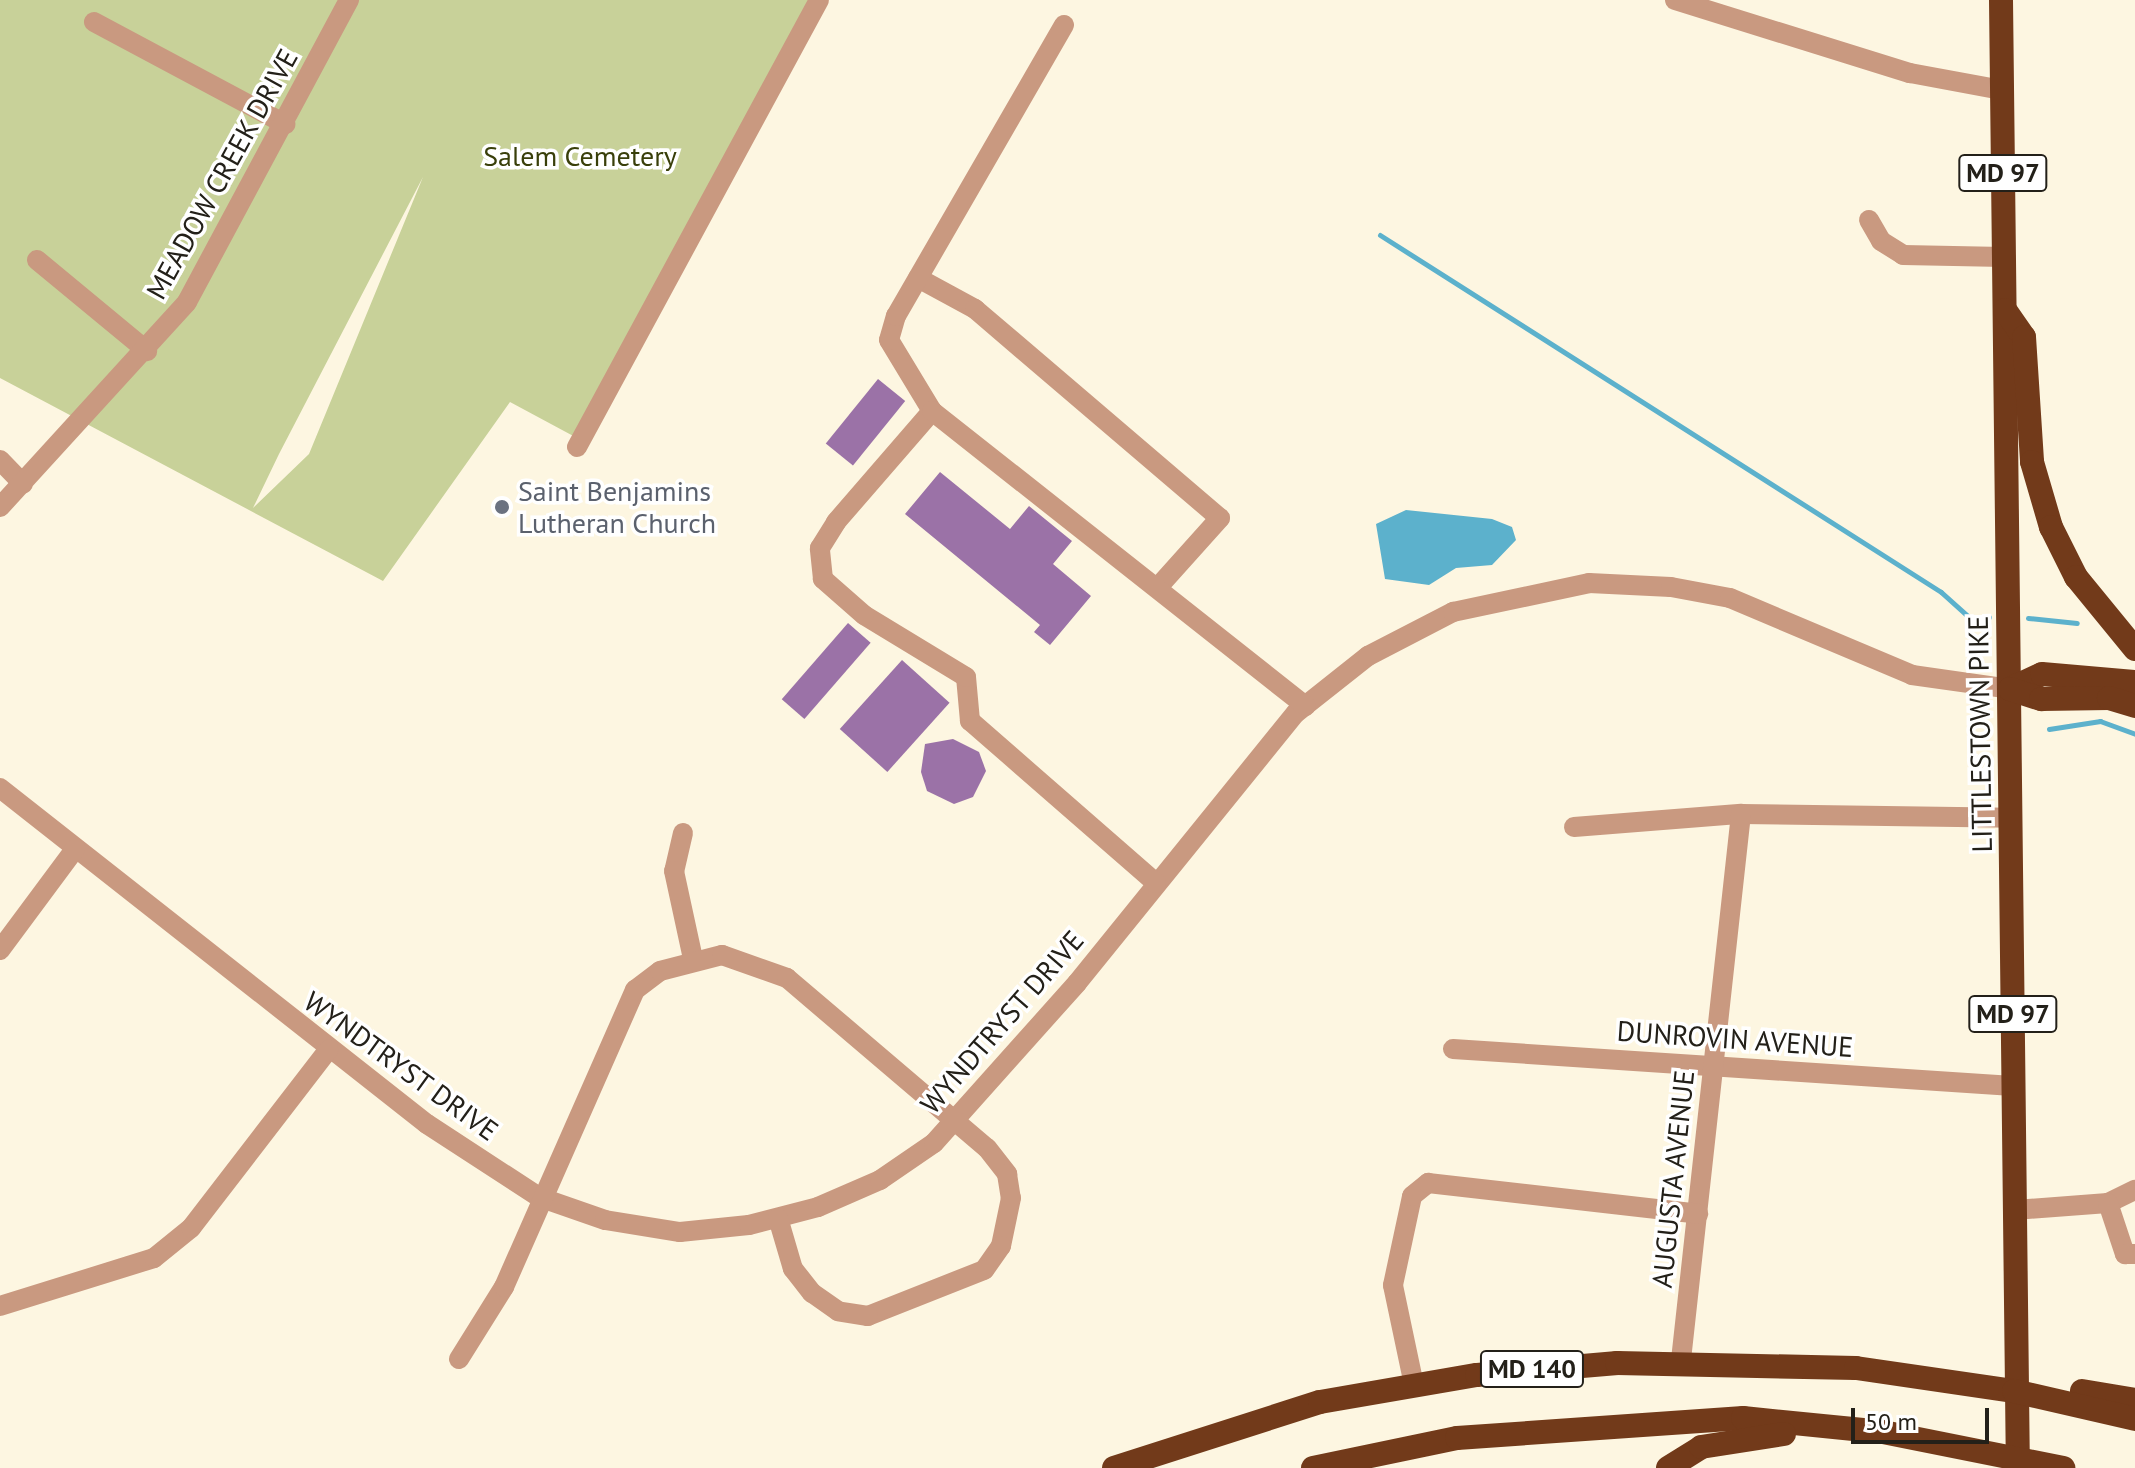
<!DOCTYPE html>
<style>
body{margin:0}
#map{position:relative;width:2135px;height:1468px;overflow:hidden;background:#fdf6e1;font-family:"PT Sans",sans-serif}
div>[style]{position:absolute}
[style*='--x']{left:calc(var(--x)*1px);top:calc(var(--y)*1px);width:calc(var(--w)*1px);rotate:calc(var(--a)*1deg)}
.green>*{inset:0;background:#c8d199}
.water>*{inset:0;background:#5cb1cc}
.stream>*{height:5px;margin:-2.5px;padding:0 2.5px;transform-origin:2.5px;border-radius:2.5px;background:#5cb1cc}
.building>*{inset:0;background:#9b72a7;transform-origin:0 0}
.minor>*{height:20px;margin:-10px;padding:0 10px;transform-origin:10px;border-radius:10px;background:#c99980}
.highway>*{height:24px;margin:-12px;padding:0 12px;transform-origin:12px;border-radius:12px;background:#723a1a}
.dots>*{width:22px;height:22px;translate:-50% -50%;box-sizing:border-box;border:4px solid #fff;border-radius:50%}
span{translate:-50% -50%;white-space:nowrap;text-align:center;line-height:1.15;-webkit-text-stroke:7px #fff;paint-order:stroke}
.shield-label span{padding:2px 6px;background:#fff;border:2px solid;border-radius:6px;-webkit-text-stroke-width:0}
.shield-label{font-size:26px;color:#232019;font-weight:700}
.park-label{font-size:28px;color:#393f0a}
.street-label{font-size:28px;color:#232019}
.worship-label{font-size:28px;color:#5b616d}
.left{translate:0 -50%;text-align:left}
.scale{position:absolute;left:1851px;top:1408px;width:138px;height:36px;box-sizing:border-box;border:4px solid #232019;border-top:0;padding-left:10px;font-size:24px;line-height:28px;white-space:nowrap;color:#232019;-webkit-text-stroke:6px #fff;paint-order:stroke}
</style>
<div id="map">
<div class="green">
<i style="clip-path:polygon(evenodd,0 0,811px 0,577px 438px,510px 402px,383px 581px,0 378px,0 0,423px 177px,309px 454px,253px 508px,279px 454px,423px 177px)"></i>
</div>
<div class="water">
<i style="clip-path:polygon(1406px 510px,1492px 519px,1512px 527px,1516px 540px,1492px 565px,1456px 568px,1429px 585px,1385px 579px,1376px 524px)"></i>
</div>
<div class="stream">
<i style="--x:1380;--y:235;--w:665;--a:32.47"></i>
<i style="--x:1941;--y:592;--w:38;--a:42"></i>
<i style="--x:1969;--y:617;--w:20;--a:0"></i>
<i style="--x:2028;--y:618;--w:49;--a:5.8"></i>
<i style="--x:2049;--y:729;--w:52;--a:-8.9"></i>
<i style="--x:2100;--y:721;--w:37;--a:20"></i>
</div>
<div class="building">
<i style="left:878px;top:379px;width:35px;height:83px;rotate:39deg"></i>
<i style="clip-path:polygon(940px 472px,1010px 529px,1029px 506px,1072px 541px,1053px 564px,1091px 596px,1050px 645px,1034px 632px,1040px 625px,905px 514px)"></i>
<i style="left:848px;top:623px;width:30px;height:101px;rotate:41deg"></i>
<i style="left:902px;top:660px;width:64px;height:93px;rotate:42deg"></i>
<i style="clip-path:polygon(953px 739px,979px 752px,986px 771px,973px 797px,954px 804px,927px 791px,921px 772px,925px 744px)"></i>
</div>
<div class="minor">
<i style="--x:1675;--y:0;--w:246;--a:17.3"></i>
<i style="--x:1910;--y:73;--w:94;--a:10.5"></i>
<i style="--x:94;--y:22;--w:217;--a:28.1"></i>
<i style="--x:1869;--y:220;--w:24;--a:60"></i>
<i style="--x:1881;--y:241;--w:26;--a:32"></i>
<i style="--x:1903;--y:255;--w:101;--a:1.1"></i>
<i style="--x:37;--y:260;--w:143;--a:39.6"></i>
<i style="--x:918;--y:278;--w:65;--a:28.5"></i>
<i style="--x:975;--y:309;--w:322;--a:40.5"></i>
<i style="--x:1220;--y:518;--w:93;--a:131.9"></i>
<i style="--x:932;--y:411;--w:83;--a:-121.2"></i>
<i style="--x:889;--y:340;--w:25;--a:-74"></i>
<i style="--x:896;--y:316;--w:336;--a:-60"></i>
<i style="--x:577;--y:447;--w:508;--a:-61.57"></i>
<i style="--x:0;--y:460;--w:33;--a:46"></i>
<i style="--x:0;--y:507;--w:277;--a:-47.6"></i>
<i style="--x:187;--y:302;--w:343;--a:-61.8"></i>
<i style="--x:0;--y:788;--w:543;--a:38.2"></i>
<i style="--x:427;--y:1124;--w:134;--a:33.1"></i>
<i style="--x:539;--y:1197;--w:70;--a:19.2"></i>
<i style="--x:605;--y:1220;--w:76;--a:9.1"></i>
<i style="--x:680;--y:1232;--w:69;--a:-5.8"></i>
<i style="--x:749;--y:1225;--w:71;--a:-14.6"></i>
<i style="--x:818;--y:1207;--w:68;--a:-23.5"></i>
<i style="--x:880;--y:1180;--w:65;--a:-34.4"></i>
<i style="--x:934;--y:1143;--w:215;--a:-48.2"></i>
<i style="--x:1077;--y:983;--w:348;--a:-51"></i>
<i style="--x:1296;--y:713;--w:92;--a:-38.4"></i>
<i style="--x:1368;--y:656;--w:96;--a:-27.4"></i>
<i style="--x:1453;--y:612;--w:139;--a:-12"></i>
<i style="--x:1589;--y:583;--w:82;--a:2.8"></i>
<i style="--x:1671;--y:587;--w:60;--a:10.6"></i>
<i style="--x:1730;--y:598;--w:198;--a:22.9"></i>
<i style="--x:1912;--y:675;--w:99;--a:8.1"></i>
<i style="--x:1574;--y:827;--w:168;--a:-4.5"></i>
<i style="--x:1741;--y:814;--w:270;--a:0.8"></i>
<i style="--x:683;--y:833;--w:39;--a:103"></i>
<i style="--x:674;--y:871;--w:90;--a:77.8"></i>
<i style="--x:1156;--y:883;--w:247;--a:-138.9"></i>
<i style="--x:970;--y:721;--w:44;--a:-95.2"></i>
<i style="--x:966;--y:677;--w:119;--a:-148.7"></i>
<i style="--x:864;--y:615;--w:55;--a:-138.7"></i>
<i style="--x:823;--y:579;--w:31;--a:-96"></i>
<i style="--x:820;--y:548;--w:31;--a:-58"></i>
<i style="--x:836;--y:522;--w:147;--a:-49.1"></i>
<i style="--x:932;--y:411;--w:476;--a:38.3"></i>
<i style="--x:0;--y:950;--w:126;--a:-53.4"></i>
<i style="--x:1453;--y:1049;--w:561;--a:3.78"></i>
<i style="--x:2108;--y:1203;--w:30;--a:-26"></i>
<i style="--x:2015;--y:1210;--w:93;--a:-4.3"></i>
<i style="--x:2108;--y:1203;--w:54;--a:71.6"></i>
<i style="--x:2125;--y:1254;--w:10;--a:0"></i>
<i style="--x:0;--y:1306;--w:161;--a:-17.3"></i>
<i style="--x:154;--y:1258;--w:48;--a:-39"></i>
<i style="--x:191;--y:1228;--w:225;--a:-52.4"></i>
<i style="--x:459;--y:1359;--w:85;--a:-58"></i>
<i style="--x:504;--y:1287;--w:325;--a:-66.2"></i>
<i style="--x:635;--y:990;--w:31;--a:-37"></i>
<i style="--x:660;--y:971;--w:64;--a:-14.5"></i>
<i style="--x:722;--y:955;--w:69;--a:19.5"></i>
<i style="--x:787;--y:978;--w:262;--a:40.4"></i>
<i style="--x:987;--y:1148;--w:33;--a:52"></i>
<i style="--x:1007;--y:1174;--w:24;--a:81"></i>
<i style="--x:1011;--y:1198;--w:49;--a:101.8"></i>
<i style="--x:1001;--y:1246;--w:29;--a:125"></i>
<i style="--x:984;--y:1270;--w:125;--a:158.4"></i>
<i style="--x:868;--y:1316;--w:30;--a:-171"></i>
<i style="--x:838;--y:1311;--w:32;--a:-145"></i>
<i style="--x:812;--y:1293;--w:31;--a:-128"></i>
<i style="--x:793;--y:1269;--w:53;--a:-106.4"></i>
<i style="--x:1681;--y:1360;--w:549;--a:-83.73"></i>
<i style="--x:1414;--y:1385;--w:102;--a:-101.9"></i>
<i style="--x:1393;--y:1285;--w:91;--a:-77.9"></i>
<i style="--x:1412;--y:1196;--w:21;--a:-39"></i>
<i style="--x:1428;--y:1183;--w:272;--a:6.5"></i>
</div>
<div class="highway">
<i style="--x:2001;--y:0;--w:1468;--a:89.34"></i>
<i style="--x:2005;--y:310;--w:33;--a:55"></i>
<i style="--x:2024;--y:337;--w:125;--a:86.3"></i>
<i style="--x:2032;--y:462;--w:68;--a:73.7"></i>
<i style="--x:2051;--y:527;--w:56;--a:63.4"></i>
<i style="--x:2076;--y:577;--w:93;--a:50.7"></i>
<i style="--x:2010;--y:689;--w:35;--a:-25"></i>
<i style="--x:2042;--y:674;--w:93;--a:4.9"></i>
<i style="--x:2010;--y:689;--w:33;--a:18"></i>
<i style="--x:2041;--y:699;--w:68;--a:-0.8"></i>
<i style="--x:2109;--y:698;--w:27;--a:17"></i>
<i style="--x:2082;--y:1391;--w:54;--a:9.6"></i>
<i style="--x:1114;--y:1468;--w:216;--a:-17.8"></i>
<i style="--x:1320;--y:1402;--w:159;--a:-9.8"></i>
<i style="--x:1477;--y:1375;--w:141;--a:-4.9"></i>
<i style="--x:1617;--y:1363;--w:239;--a:1.2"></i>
<i style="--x:1856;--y:1368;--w:160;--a:8.3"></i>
<i style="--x:2014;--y:1391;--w:124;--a:13"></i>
<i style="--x:1313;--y:1468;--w:147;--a:-11.8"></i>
<i style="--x:1457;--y:1438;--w:287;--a:-4"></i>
<i style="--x:1743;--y:1418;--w:141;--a:5.7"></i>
<i style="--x:1883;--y:1432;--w:184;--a:11.3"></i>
<i style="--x:1668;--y:1468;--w:39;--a:-32"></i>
<i style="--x:1701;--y:1447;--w:84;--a:-8.9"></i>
</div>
<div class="dots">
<i style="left:502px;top:507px;background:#6b7280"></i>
</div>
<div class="shield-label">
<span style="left:2003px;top:173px">MD 97</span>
<span style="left:2013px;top:1014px">MD 97</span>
<span style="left:1532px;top:1369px">MD 140</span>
</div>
<div class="park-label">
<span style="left:580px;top:156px">Salem Cemetery</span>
</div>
<div class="street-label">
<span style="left:222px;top:174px;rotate:-61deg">MEADOW CREEK DRIVE</span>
<span style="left:1980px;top:734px;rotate:-91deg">LITTLESTOWN PIKE</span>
<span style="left:1002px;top:1022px;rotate:-49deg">WYNDTRYST DRIVE</span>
<span style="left:1735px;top:1039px;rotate:4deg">DUNROVIN AVENUE</span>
<span style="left:401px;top:1066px;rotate:36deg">WYNDTRYST DRIVE</span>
<span style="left:1673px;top:1179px;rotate:-84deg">AUGUSTA AVENUE</span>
</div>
<div class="worship-label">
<span class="left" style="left:518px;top:507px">Saint Benjamins<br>Lutheran Church</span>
</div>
<div class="scale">50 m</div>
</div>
